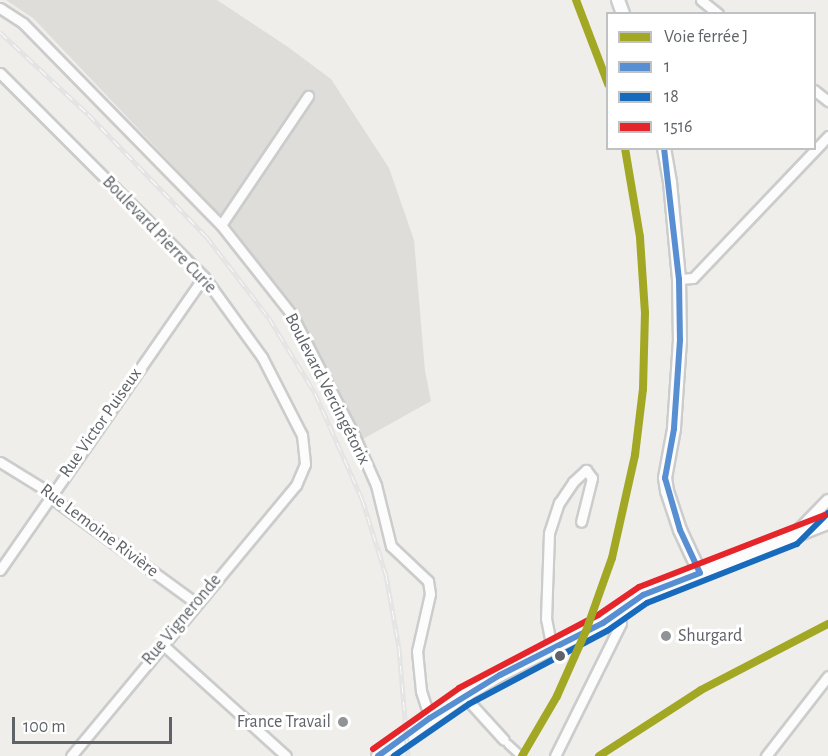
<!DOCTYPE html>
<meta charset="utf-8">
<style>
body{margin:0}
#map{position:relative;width:828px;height:756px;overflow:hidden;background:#efeeea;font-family:"Alegreya Sans",sans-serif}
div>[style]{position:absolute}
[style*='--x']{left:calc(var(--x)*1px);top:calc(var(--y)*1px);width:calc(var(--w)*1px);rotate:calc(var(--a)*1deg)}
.industrial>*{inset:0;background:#dfddda}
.roads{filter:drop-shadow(2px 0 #cbcccc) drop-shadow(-2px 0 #cbcccc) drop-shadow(0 2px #cbcccc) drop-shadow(0 -2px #cbcccc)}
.pedestrian>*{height:7px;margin:-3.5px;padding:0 3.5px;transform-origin:3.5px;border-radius:3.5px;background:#fdfcfc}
.minor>*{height:9px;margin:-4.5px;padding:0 4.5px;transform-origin:4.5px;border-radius:4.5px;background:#fdfcfc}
.tertiary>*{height:10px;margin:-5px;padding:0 5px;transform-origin:5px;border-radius:5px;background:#fdfcfc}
.secondary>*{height:12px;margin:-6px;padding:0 6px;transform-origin:6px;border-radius:6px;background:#fdfcfc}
.rail>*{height:5px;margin-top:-2.5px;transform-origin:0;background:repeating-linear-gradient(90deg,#fff 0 9px,#e4e4e4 0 18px);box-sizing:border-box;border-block:2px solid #e4e4e4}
.bus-1>*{height:6px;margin:-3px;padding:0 3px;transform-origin:3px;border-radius:3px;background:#588fd2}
.bus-2>*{height:6px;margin:-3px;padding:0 3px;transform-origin:3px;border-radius:3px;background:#186abd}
.bus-3>*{height:6px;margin:-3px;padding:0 3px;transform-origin:3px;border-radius:3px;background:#e52529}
.rail-1>*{height:8px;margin:-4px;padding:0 4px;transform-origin:4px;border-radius:4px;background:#a2a724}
.dots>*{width:16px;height:16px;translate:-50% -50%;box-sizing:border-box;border:3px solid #fff;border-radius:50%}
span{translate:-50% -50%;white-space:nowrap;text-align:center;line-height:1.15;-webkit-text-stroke:6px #fff;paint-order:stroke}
.street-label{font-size:18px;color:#5f6368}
.poi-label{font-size:18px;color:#5f6368}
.left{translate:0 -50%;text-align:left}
.right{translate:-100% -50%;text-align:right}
.legend{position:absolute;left:606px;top:12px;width:210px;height:138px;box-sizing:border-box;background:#fff;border:2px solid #bfc1c3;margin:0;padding:8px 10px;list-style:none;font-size:18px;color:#5f6368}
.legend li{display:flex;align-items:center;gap:12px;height:30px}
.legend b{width:30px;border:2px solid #bfc1c3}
.scale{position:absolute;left:12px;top:717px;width:160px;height:27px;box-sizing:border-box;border:3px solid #5f6368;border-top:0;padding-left:8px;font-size:18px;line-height:21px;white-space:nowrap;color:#5f6368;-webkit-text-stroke:4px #fff;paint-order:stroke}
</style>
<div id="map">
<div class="industrial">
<i style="clip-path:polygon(6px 0,217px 0,288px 47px,331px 79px,389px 168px,414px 240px,425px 371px,431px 401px,363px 439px,296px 317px,219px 214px,33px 18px)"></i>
</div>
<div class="roads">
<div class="pedestrian">
<i style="--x:508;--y:744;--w:18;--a:43"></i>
</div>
<div class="minor">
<i style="--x:701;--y:0;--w:22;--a:39"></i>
<i style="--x:0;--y:8;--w:27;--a:33"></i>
<i style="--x:23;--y:23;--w:283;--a:45.6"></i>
<i style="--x:221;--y:225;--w:115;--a:51.7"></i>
<i style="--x:292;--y:315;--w:133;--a:62.7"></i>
<i style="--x:353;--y:433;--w:57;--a:66.1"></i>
<i style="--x:376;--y:485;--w:63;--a:76.2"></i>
<i style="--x:391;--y:546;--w:51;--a:43.4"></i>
<i style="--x:428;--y:581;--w:13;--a:81"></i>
<i style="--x:430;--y:594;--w:58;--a:102.8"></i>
<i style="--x:417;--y:651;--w:40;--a:84.3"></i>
<i style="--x:421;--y:691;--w:28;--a:72"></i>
<i style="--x:0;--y:73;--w:288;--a:45"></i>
<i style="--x:204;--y:277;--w:99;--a:54.1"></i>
<i style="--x:262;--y:357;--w:88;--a:62.9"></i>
<i style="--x:302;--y:435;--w:29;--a:84"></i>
<i style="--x:305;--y:464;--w:23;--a:113"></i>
<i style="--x:296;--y:485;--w:352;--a:129.7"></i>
<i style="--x:814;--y:90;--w:18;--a:38"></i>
<i style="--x:221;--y:225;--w:156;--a:-56"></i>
<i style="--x:679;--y:279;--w:14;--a:-4"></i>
<i style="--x:693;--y:278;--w:196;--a:-46.4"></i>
<i style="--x:0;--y:462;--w:61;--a:31.6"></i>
<i style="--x:52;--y:494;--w:8;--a:60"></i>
<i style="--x:56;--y:501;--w:173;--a:36.1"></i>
<i style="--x:0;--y:570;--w:357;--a:-55.2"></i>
<i style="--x:162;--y:644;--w:167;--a:42.1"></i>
<i style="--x:552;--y:649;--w:31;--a:-101"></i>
<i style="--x:546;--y:619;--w:86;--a:-88"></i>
<i style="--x:549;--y:533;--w:32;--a:-72"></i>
<i style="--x:559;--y:503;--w:25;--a:-56"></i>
<i style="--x:573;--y:482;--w:18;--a:-43"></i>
<i style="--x:586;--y:470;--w:10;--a:53"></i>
<i style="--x:592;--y:478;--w:45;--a:104"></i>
<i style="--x:464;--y:696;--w:59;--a:47.7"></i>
<i style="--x:555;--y:756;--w:148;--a:-63.6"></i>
<i style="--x:621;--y:623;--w:11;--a:-135"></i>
<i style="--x:766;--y:756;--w:101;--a:-52.2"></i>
</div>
<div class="tertiary">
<i style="--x:793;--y:536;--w:50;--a:-45.8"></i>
</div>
<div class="secondary">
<i style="--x:618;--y:0;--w:15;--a:70"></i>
<i style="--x:664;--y:148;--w:35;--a:80"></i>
<i style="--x:670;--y:182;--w:97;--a:84.7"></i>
<i style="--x:679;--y:279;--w:61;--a:89.1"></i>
<i style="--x:680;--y:340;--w:89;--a:93.9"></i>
<i style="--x:674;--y:429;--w:50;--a:100.4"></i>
<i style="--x:665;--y:478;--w:13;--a:81"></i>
<i style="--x:667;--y:491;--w:41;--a:71.6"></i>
<i style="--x:680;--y:530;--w:47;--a:65.1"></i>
<i style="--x:378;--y:756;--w:105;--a:-34.9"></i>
<i style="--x:464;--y:696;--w:42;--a:-30.3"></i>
<i style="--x:500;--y:675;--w:115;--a:-26.8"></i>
<i style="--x:603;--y:623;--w:49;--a:-35"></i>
<i style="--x:643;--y:595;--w:199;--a:-21.3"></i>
</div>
</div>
<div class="rail">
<i style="--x:0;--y:32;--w:120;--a:43"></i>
<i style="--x:88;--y:114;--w:170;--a:46"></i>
<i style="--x:206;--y:236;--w:103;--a:52.5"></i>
<i style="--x:269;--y:318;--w:88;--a:58.5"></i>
<i style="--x:315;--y:393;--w:116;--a:66.1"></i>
<i style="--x:362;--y:499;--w:80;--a:72.5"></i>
<i style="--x:386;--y:575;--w:74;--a:79.9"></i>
<i style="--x:399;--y:648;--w:108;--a:85.2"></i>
</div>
<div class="bus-1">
<i style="--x:664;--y:148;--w:132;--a:83.5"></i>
<i style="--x:679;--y:279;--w:61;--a:89.1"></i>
<i style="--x:680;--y:340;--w:89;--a:93.9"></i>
<i style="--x:674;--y:429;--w:50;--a:100.4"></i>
<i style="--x:665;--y:478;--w:54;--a:73.9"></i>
<i style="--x:680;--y:530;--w:47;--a:65.1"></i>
<i style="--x:378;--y:756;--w:64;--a:-36.2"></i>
<i style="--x:430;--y:718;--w:82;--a:-31.6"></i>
<i style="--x:500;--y:675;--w:115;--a:-26.8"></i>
<i style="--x:603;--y:623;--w:49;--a:-35"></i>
<i style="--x:643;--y:595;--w:61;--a:-21.1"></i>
</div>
<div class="bus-2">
<i style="--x:394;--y:756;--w:91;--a:-34.7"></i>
<i style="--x:469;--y:704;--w:156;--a:-27.9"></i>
<i style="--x:607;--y:631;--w:49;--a:-35"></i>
<i style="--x:647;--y:603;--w:161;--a:-21.5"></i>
<i style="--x:797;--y:544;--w:44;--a:-45"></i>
</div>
<div class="bus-3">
<i style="--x:373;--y:749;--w:105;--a:-35.3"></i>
<i style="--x:459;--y:688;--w:157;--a:-27.7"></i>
<i style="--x:598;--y:615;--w:50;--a:-34.3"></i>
<i style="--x:639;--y:587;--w:199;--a:-21.2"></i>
</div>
<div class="rail-1">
<i style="--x:576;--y:0;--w:90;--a:69.1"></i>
<i style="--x:522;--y:756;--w:69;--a:-59.7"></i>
<i style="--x:557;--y:696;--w:71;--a:-66"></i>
<i style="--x:586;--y:631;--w:77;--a:-70.4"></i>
<i style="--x:612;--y:558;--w:106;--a:-77.4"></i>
<i style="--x:635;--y:455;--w:66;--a:-83.1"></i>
<i style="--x:643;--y:389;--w:76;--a:-88.5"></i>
<i style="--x:645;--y:313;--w:76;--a:-93.8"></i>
<i style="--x:640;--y:237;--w:90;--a:-99.6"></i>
<i style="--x:599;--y:756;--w:121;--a:-32.9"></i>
<i style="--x:701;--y:690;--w:143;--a:-27.5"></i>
</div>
<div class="dots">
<i style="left:666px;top:636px;background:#919496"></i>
<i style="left:560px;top:656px;background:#5f6368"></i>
<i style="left:343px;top:722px;background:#919496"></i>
</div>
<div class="street-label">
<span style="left:159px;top:235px;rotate:46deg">Boulevard Pierre Curie</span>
<span style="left:327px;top:389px;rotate:63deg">Boulevard Vercingétorix</span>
<span style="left:101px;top:423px;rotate:-55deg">Rue Victor Puiseux</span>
<span style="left:99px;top:531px;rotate:37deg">Rue Lemoine Rivière</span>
<span style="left:182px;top:620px;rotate:-50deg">Rue Vigneronde</span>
</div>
<div class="poi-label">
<span class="left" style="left:678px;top:636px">Shurgard</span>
<span class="right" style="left:331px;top:722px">France Travail</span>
</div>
<ul class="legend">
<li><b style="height:8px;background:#a2a724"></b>Voie ferrée J</li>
<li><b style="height:8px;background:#588fd2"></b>1</li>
<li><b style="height:8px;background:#186abd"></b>18</li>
<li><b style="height:8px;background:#e52529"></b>1516</li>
</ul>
<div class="scale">100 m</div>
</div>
